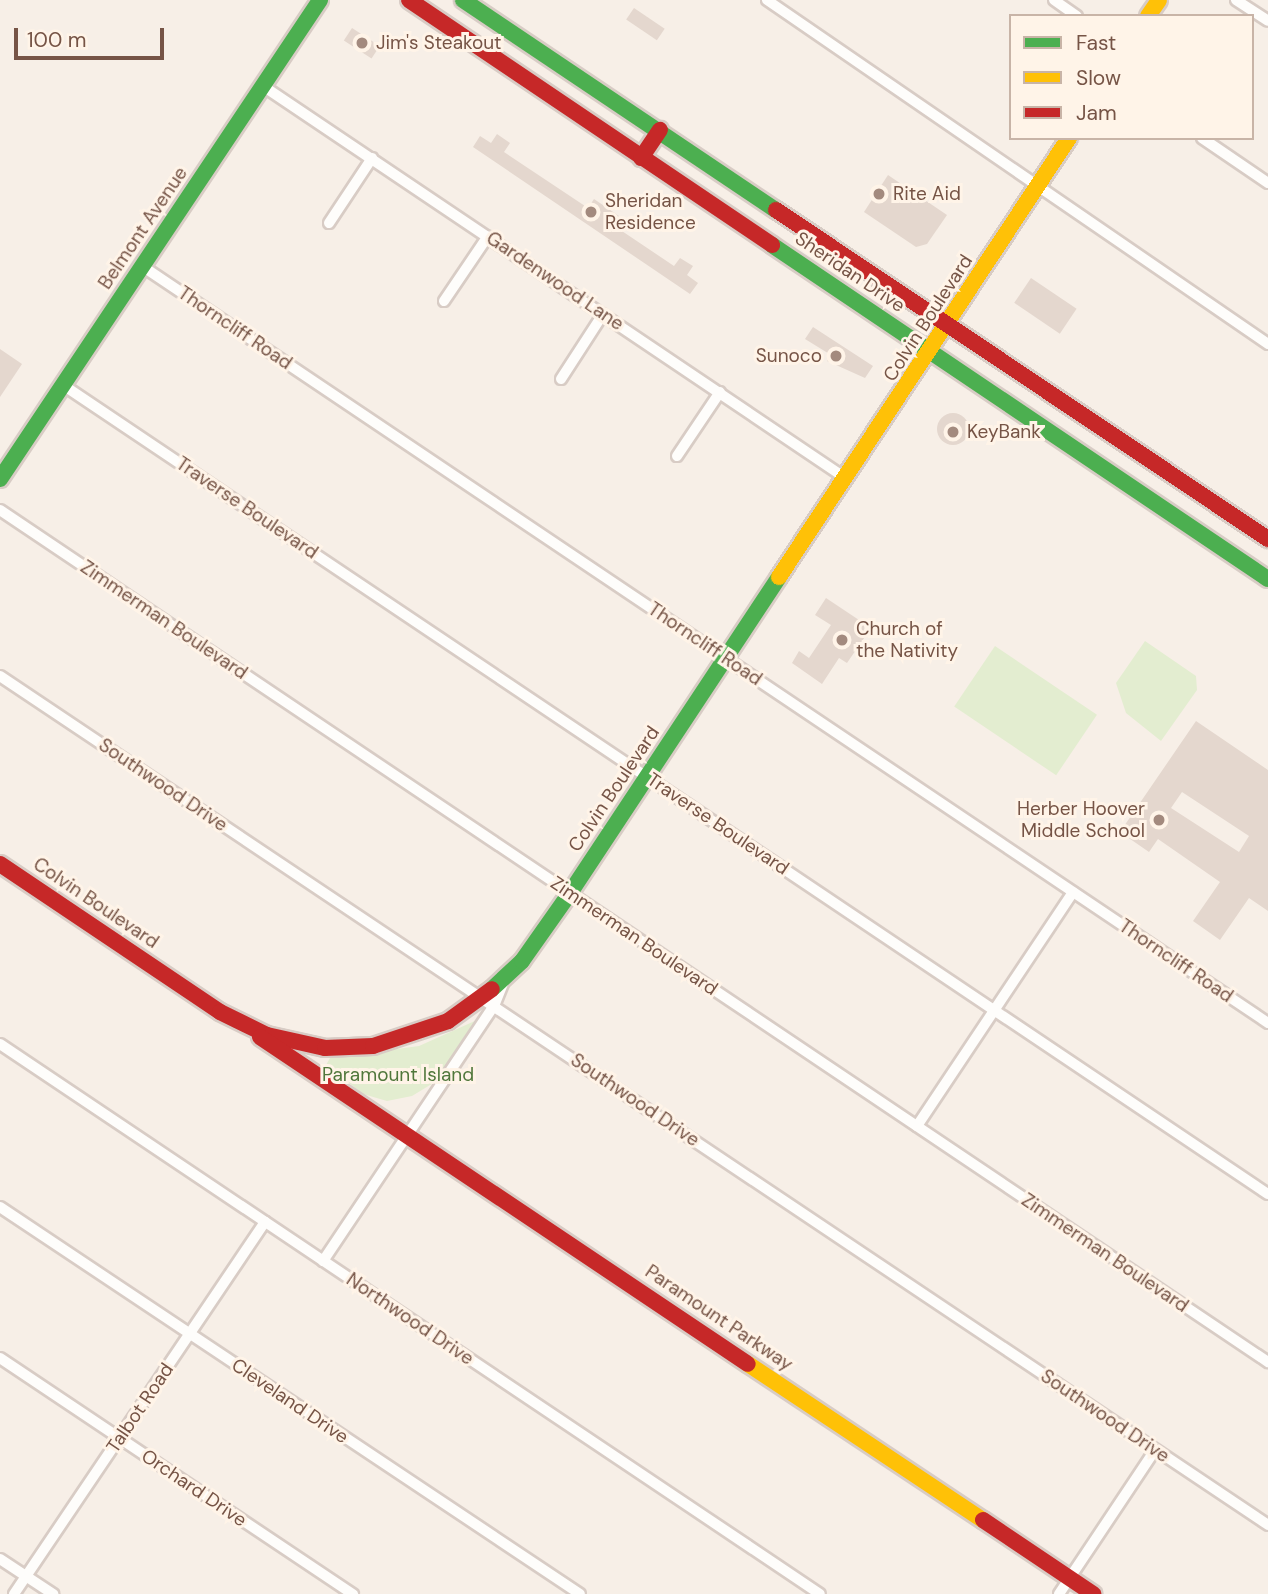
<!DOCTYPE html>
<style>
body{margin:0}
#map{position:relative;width:1268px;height:1594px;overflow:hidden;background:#f7efe7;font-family:"DM Sans",sans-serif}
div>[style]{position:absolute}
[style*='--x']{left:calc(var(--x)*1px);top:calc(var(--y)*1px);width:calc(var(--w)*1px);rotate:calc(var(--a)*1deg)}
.green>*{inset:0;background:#e3edd0;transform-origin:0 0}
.building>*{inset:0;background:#e4d7ce;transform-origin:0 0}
.round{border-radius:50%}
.roads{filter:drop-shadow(2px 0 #d8ccc5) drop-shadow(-2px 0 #d8ccc5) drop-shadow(0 2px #d8ccc5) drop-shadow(0 -2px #d8ccc5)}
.street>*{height:10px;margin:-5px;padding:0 5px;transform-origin:5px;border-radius:5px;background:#fefdfb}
.fast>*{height:16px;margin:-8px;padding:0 8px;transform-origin:8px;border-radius:8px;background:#4caf50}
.slow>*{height:16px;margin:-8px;padding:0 8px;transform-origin:8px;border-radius:8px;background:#ffc107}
.jam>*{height:16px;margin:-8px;padding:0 8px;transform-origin:8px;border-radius:8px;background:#c62828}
.dots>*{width:19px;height:19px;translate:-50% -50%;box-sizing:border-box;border:4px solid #fff4e8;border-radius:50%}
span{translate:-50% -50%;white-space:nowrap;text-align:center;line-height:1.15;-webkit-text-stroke:6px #fff4e8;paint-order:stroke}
.poi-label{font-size:19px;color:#765446}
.left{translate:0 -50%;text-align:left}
.right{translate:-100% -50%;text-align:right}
.street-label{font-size:19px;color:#765446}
.park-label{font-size:19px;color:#50773b}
.legend{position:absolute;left:1009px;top:14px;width:245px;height:126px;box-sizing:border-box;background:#fff4e8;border:2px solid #c8b4a7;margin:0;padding:9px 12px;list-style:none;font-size:21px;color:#765446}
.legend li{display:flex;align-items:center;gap:14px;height:35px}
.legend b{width:35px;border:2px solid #c8b4a7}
.scale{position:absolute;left:14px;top:28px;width:150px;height:32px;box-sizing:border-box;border:4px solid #765446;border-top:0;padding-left:9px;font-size:21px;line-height:24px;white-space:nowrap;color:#765446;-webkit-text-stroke:5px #fff4e8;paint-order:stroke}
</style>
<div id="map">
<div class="green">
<i style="clip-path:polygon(1145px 641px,1196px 676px,1197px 690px,1161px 741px,1126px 713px,1116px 683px)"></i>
<i style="left:995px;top:646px;width:123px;height:73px;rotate:34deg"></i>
<i style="clip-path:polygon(477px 1020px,435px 1082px,412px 1096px,387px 1101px,363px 1094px,326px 1065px,330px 1058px,419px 1046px)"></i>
</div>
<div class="building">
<i style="left:634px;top:8px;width:37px;height:14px;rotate:34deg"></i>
<i style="left:352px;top:28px;width:33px;height:15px;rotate:33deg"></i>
<i style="clip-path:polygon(497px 134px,510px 143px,504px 152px,588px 208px,594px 199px,619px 216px,613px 225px,674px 266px,680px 258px,693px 266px,687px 275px,698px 283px,690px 294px,473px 147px,480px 136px,491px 143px)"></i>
<i style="clip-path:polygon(888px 175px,947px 215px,927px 244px,916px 247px,864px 212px)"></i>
<i style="left:1031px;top:278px;width:55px;height:30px;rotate:34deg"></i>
<i style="clip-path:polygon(813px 327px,873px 366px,865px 378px,827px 361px,831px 355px,805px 339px)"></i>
<i style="clip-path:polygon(0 349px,22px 364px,0 397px)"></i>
<i class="round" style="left:937px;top:413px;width:32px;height:32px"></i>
<i style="clip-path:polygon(826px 598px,871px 628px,847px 663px,839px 658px,822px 684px,792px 663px,799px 651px,809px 658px,831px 625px,815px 615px)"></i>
<i style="clip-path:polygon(evenodd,1196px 721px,1268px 770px,1268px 911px,1249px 898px,1220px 940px,1193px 921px,1220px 882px,1158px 839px,1149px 852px,1120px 832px,1196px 721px,1182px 792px,1249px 836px,1239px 852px,1171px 808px,1182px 792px)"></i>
</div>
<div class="roads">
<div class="street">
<i style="--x:767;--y:0;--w:608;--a:34.47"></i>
<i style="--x:1054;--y:0;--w:28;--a:35"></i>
<i style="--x:1236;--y:0;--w:38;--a:33"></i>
<i style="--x:263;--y:86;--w:704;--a:33.94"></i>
<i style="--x:1202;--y:138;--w:80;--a:34.3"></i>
<i style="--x:329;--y:223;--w:78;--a:-56.5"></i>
<i style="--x:142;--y:266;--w:1357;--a:33.91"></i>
<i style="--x:444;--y:301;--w:78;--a:-55.9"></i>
<i style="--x:561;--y:379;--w:77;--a:-57.1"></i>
<i style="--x:63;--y:385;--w:1451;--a:33.88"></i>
<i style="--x:677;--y:456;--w:77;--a:-56.1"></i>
<i style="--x:0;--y:510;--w:1528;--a:33.9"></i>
<i style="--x:0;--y:676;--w:1526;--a:33.8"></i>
<i style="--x:0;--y:1044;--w:987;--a:33.85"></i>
<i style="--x:917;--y:1126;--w:281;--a:-56.3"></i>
<i style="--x:0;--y:1207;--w:697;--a:33.71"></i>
<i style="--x:323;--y:1261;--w:307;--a:-56.2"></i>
<i style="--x:494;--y:1006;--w:24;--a:-68"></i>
<i style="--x:0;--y:1358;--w:425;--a:33.8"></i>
<i style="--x:0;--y:1559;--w:64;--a:33.4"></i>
<i style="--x:14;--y:1594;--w:449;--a:-56"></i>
<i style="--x:1059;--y:1594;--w:173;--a:-56.3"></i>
</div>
<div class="fast">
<i style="--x:463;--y:0;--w:377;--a:33.9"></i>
<i style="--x:772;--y:245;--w:598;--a:33.96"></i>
<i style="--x:0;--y:479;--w:576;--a:-56.25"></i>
<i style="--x:492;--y:989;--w:41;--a:-43"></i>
<i style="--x:522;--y:961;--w:83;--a:-54.8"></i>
<i style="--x:570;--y:893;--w:379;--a:-56.5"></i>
</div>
<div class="slow">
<i style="--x:1148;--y:16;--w:19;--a:-55"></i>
<i style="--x:779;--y:577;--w:526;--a:-56.55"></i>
<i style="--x:748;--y:1364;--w:282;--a:33.6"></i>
</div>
<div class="jam">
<i style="--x:409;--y:0;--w:438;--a:34"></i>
<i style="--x:641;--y:158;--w:34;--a:-56"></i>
<i style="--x:776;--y:210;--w:592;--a:33.77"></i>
<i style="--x:0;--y:864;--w:265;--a:33.9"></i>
<i style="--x:220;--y:1012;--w:52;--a:26.1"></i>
<i style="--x:267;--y:1035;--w:59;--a:12.6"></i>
<i style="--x:325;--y:1048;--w:48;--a:-2.4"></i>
<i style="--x:373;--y:1046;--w:79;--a:-18.4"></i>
<i style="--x:448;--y:1021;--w:54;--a:-36"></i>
<i style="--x:260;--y:1037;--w:587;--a:33.83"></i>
<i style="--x:983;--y:1520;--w:133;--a:33.9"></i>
</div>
</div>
<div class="dots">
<i style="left:362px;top:43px;background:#a38a7e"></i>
<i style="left:879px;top:194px;background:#a38a7e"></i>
<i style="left:591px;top:212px;background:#a38a7e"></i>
<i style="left:836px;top:356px;background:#a38a7e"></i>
<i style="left:953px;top:432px;background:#a38a7e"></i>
<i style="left:842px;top:640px;background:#a38a7e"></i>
<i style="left:1159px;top:820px;background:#a38a7e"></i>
</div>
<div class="poi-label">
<span class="left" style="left:376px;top:43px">Jim's Steakout</span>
<span class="left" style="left:893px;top:194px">Rite Aid</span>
<span class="left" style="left:605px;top:212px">Sheridan<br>Residence</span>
<span class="right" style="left:822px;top:356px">Sunoco</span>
<span class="left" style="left:967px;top:432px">KeyBank</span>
<span class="left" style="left:856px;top:640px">Church of<br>the Nativity</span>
<span class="right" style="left:1145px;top:820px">Herber Hoover<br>Middle School</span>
</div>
<div class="street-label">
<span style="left:143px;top:228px;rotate:-56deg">Belmont Avenue</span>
<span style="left:850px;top:272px;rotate:34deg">Sheridan Drive</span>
<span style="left:555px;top:281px;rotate:34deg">Gardenwood Lane</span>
<span style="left:928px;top:318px;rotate:-57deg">Colvin Boulevard</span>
<span style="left:235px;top:328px;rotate:34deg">Thorncliff Road</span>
<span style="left:247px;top:508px;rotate:34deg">Traverse Boulevard</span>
<span style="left:164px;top:620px;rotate:34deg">Zimmerman Boulevard</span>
<span style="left:705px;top:644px;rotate:34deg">Thorncliff Road</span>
<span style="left:163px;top:785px;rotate:34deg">Southwood Drive</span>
<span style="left:614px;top:789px;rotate:-56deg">Colvin Boulevard</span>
<span style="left:718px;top:824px;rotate:34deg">Traverse Boulevard</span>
<span style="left:96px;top:903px;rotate:34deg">Colvin Boulevard</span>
<span style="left:634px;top:936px;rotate:34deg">Zimmerman Boulevard</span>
<span style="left:1176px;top:961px;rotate:34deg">Thorncliff Road</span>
<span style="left:635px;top:1100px;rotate:34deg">Southwood Drive</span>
<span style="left:1105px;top:1253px;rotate:34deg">Zimmerman Boulevard</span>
<span style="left:719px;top:1318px;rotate:34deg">Paramount Parkway</span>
<span style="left:410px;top:1319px;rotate:34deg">Northwood Drive</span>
<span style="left:290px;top:1401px;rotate:34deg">Cleveland Drive</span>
<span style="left:140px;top:1408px;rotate:-56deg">Talbot Road</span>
<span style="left:1105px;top:1416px;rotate:34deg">Southwood Drive</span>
<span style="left:194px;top:1488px;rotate:34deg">Orchard Drive</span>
</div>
<div class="park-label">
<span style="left:398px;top:1075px">Paramount Island</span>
</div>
<ul class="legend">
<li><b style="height:9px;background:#4caf50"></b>Fast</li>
<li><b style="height:9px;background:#ffc107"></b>Slow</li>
<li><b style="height:9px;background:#c62828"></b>Jam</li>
</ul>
<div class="scale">100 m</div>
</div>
